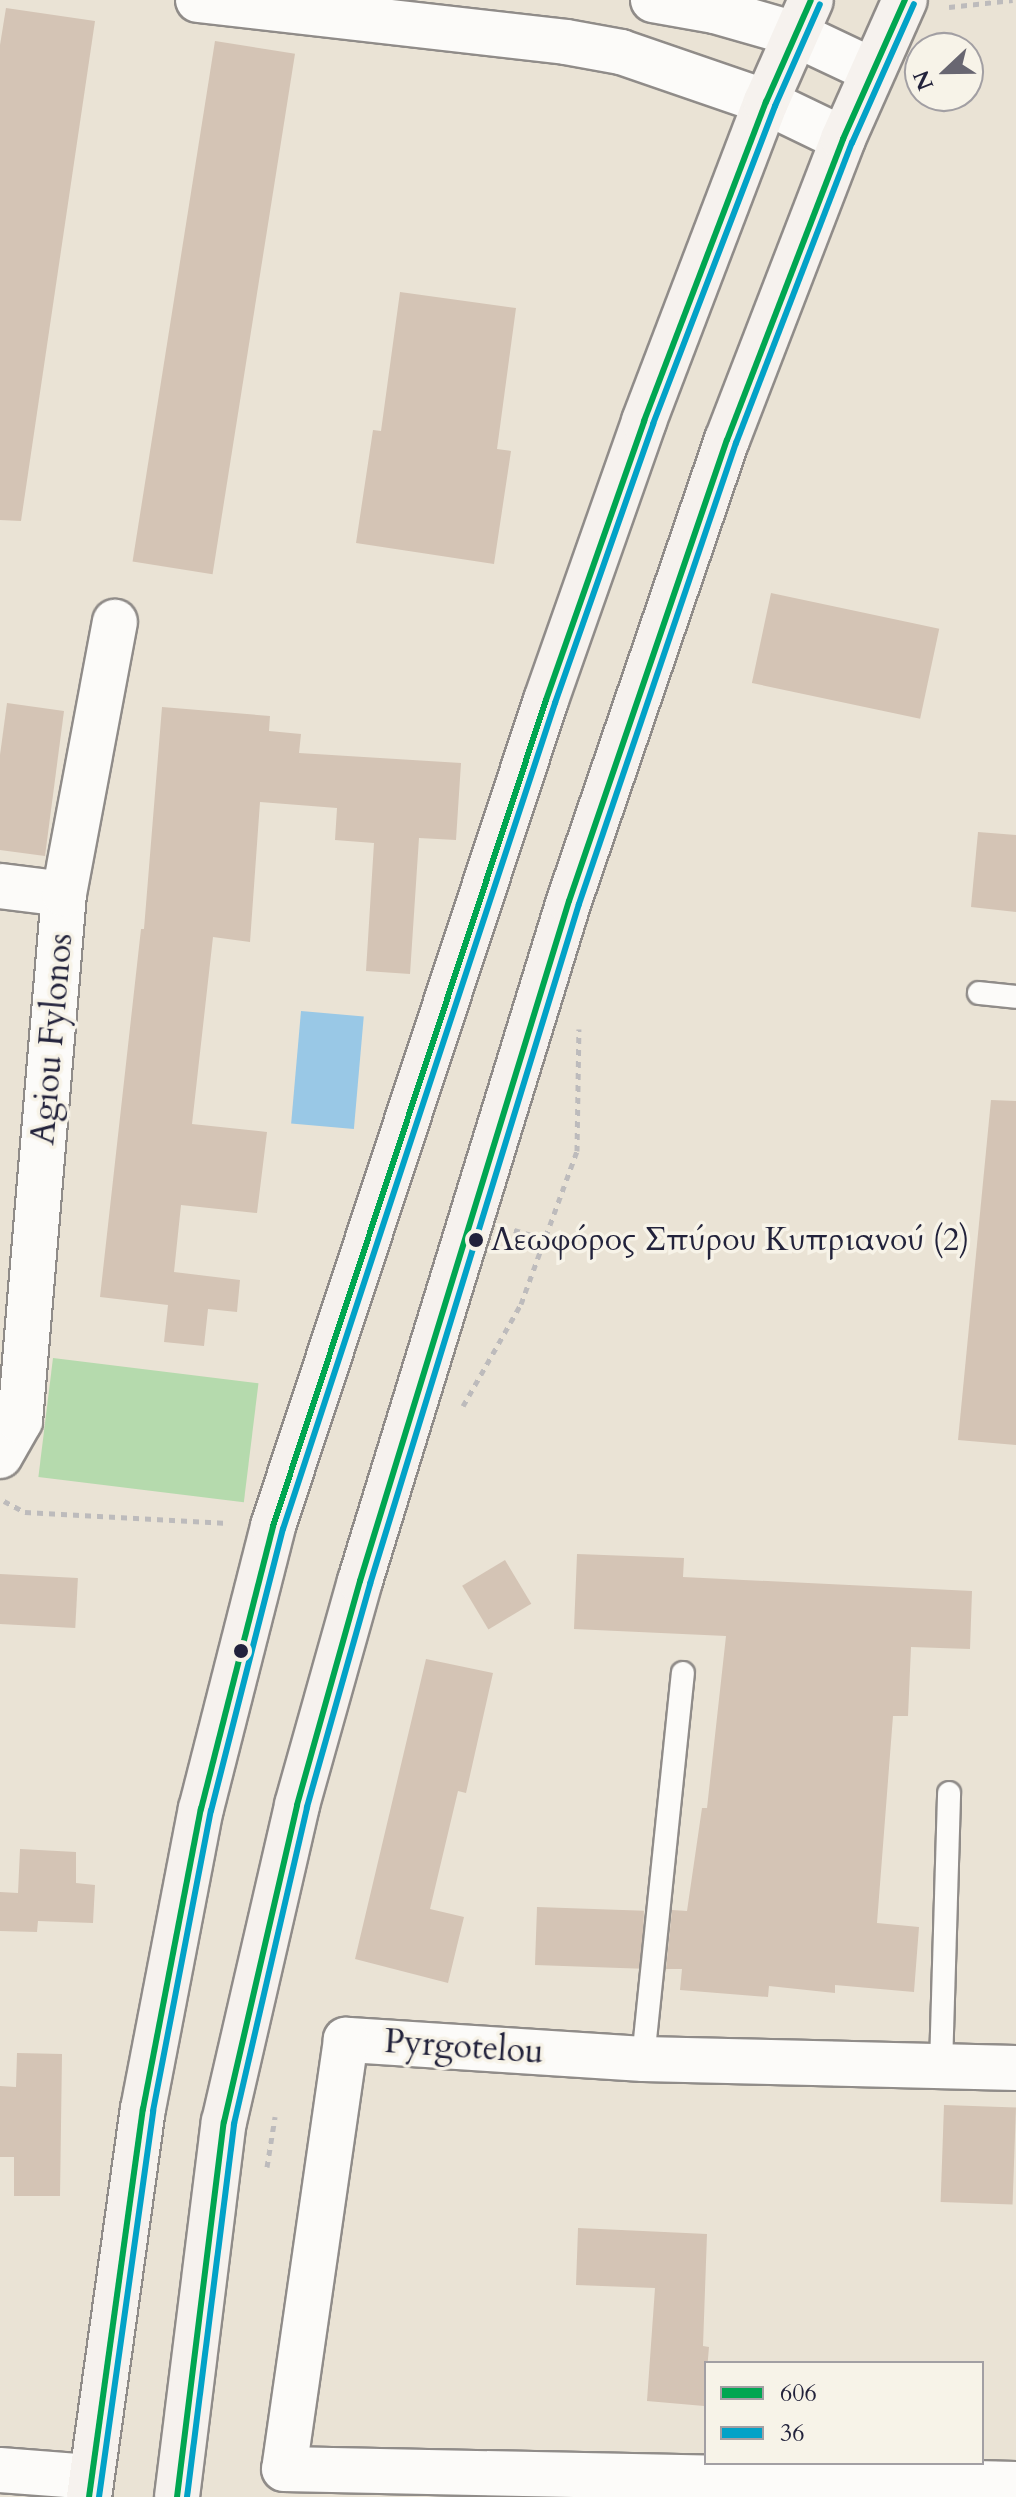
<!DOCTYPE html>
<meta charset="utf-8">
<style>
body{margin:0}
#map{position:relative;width:1016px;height:2497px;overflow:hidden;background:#eae3d5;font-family:Cardo,serif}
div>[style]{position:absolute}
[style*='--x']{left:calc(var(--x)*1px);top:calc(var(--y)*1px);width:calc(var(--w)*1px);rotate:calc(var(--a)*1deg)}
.green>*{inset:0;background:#b5daad;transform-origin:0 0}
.water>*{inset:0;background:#99c8e6;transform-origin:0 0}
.building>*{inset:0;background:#d4c4b5;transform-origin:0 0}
.path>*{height:5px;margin-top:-2.5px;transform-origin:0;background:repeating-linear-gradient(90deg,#bdbbbc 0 6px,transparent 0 12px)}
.roads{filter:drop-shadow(2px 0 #908c89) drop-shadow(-2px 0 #908c89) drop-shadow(0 2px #908c89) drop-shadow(0 -2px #908c89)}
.service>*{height:22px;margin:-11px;padding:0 11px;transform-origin:11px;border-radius:11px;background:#fcfbf9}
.minor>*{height:44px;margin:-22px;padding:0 22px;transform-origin:22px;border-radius:22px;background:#fcfbf9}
.tertiary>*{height:44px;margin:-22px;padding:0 22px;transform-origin:22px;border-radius:22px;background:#fcfbf9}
.secondary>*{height:44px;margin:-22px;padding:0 22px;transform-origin:22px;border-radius:22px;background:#f6f2ee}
.bus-1>*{height:6px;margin:-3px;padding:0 3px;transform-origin:3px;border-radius:3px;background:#00a651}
.bus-2>*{height:6px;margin:-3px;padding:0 3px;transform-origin:3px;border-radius:3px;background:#02a2c7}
.dots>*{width:22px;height:22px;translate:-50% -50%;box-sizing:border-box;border:4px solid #f7f3e8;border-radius:50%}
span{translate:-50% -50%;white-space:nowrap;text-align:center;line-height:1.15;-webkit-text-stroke:7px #f7f3e8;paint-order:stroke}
.bus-label{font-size:32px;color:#22223b}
.left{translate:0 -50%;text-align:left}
.street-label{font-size:34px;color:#22223b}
.legend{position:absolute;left:704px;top:2361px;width:280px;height:104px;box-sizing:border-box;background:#f7f3e8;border:2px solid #a29fa3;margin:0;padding:10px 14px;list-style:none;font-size:24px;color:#22223b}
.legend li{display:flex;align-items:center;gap:16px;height:40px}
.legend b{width:40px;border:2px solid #a29fa3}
.north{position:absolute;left:904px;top:32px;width:80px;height:80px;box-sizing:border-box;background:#f7f3e8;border:2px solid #a29fa3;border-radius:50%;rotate:248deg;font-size:22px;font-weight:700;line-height:32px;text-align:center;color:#22223b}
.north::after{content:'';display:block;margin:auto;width:28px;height:36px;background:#686671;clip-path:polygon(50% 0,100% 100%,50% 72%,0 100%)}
</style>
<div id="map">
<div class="green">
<i style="left:53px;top:1358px;width:207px;height:120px;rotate:7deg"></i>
</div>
<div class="water">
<i style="left:301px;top:1011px;width:63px;height:113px;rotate:5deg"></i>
</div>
<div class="building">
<i style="clip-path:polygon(6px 8px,95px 21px,21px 521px,0 520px,0 45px)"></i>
<i style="left:215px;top:41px;width:81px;height:527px;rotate:9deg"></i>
<i style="clip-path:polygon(400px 292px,516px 308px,497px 449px,511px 451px,494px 564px,356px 543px,373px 430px,381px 431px)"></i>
<i style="left:771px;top:593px;width:172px;height:92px;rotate:12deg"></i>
<i style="clip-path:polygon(7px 703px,64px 711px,45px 856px,0 850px,0 755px)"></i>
<i style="clip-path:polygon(162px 707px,270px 716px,269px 731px,301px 734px,299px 753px,461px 763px,456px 840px,419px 838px,410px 974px,366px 971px,374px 843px,335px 840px,337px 808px,260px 802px,250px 942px,213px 937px,192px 1124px,267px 1132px,257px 1213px,181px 1205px,174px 1272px,240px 1280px,237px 1312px,208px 1309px,204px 1346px,164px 1342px,168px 1305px,100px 1297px,141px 929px,144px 929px)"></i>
<i style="clip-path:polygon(978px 832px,1016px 835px,1016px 912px,971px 907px)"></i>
<i style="clip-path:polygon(991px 1100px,1016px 1101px,1016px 1445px,958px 1440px)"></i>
<i style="clip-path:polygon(577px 1554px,684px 1558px,683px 1577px,972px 1591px,970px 1649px,911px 1647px,908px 1716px,893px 1716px,877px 1923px,919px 1927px,914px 1992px,835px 1985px,835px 1993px,769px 1986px,768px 1997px,680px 1990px,682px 1969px,666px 1969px,672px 1910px,687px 1911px,702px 1808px,707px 1808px,726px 1636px,574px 1629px)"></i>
<i style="left:505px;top:1560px;width:51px;height:50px;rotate:59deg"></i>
<i style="left:0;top:1574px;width:78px;height:50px;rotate:3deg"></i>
<i style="clip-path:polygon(426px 1659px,493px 1673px,466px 1793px,458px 1791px,430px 1909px,464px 1917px,448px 1983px,355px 1959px)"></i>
<i style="clip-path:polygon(20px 1849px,76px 1852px,76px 1883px,95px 1885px,93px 1923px,38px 1921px,37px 1932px,0 1931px,0 1892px,18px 1893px)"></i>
<i style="left:537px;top:1907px;width:107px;height:58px;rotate:2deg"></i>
<i style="clip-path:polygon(17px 2053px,62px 2054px,60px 2196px,14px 2196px,14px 2157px,0 2157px,0 2086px,16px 2087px)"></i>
<i style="left:944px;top:2105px;width:72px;height:97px;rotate:2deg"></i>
<i style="clip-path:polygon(578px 2228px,707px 2234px,703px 2346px,709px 2347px,704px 2406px,647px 2401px,655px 2288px,576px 2285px)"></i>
</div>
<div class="path">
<i style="--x:949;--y:7;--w:64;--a:-6.2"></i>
<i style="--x:514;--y:1230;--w:32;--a:16"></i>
<i style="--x:463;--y:1406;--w:117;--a:-60.4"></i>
<i style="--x:521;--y:1304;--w:163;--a:-69.9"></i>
<i style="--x:577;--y:1151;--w:122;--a:-89.1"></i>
<i style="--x:4;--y:1501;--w:24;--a:28"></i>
<i style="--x:25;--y:1512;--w:203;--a:3.1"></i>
<i style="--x:267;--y:2167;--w:51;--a:-80.9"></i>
</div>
<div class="roads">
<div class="service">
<i style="--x:979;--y:993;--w:37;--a:6"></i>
<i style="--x:643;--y:2059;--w:388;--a:-84.1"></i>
<i style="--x:941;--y:2066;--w:273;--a:-88.3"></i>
</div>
<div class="minor">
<i style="--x:0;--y:886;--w:64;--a:7.1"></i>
<i style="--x:0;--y:1456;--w:40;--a:-60.3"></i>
<i style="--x:20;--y:1421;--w:529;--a:-85.23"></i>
<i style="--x:64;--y:894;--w:277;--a:-79.4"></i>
<i style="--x:1016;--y:2068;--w:373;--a:-178.6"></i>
<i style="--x:643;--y:2059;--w:298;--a:-176.3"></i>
<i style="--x:346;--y:2040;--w:433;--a:98.2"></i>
<i style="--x:284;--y:2469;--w:732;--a:1.17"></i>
<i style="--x:0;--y:2470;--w:90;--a:4.4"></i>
</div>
<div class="tertiary">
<i style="--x:198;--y:0;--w:370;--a:6.5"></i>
<i style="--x:566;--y:42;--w:56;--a:10.3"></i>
<i style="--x:621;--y:52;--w:153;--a:19"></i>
<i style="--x:766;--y:102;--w:85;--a:25.7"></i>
<i style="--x:653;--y:0;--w:63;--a:10.1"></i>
<i style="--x:715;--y:11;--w:83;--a:16"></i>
<i style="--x:795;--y:34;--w:84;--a:25.3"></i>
</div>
<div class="secondary">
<i style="--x:89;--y:2497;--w:392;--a:-82.1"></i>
<i style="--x:143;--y:2109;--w:306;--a:-79.1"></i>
<i style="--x:201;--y:1809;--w:292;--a:-75.7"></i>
<i style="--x:273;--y:1526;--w:870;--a:-71.71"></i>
<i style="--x:546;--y:700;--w:296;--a:-70.6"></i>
<i style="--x:644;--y:421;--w:342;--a:-69.1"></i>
<i style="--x:766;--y:102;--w:111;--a:-66.2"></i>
<i style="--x:177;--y:2497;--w:378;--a:-82.9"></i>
<i style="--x:224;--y:2122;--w:325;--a:-77"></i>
<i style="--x:297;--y:1805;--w:233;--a:-74.3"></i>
<i style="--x:360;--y:1581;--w:711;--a:-72.92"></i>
<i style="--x:569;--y:901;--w:487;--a:-71.1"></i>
<i style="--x:727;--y:440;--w:323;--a:-68.9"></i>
<i style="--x:843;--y:139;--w:152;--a:-66"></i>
</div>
</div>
<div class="bus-1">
<i style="--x:89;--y:2497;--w:392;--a:-82.1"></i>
<i style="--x:143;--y:2109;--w:306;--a:-79.1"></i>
<i style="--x:201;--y:1809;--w:292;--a:-75.7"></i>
<i style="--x:273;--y:1526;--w:870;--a:-71.71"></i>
<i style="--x:546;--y:700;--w:296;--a:-70.6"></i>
<i style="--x:644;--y:421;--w:342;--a:-69.1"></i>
<i style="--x:766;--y:102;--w:111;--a:-66.2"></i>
<i style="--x:177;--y:2497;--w:378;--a:-82.9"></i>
<i style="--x:224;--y:2122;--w:325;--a:-77"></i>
<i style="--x:297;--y:1805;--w:233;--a:-74.3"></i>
<i style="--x:360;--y:1581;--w:711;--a:-72.92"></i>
<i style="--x:569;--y:901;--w:487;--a:-71.1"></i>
<i style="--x:727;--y:440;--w:323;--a:-68.9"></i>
<i style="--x:843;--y:139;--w:152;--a:-66"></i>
</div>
<div class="bus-2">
<i style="--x:99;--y:2497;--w:390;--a:-82"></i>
<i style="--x:153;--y:2111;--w:306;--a:-79.1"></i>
<i style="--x:211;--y:1811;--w:291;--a:-75.7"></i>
<i style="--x:283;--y:1529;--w:870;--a:-71.77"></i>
<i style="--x:555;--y:703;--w:296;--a:-70.6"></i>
<i style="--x:653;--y:424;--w:341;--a:-69"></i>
<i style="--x:775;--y:106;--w:111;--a:-66.2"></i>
<i style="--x:187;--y:2497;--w:376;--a:-82.8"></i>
<i style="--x:234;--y:2124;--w:325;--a:-77"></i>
<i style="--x:307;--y:1807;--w:232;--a:-74.2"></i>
<i style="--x:370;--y:1584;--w:711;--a:-72.92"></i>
<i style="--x:579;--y:904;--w:487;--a:-71.2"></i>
<i style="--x:736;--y:443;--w:322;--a:-68.9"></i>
<i style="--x:852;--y:143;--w:152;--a:-66"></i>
</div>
<div class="dots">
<i style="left:476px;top:1240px;background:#22223b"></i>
<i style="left:241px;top:1651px;background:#22223b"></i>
</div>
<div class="bus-label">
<span class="left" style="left:491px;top:1240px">Λεωφόρος Σπύρου Κυπριανού (2)</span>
</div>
<div class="street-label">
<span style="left:52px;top:1039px;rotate:-85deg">Agiou Fylonos</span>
<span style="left:464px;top:2047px;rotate:4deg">Pyrgotelou</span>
</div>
<ul class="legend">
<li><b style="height:10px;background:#00a651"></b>606</li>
<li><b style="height:10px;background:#02a2c7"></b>36</li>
</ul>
<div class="north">N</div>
</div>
